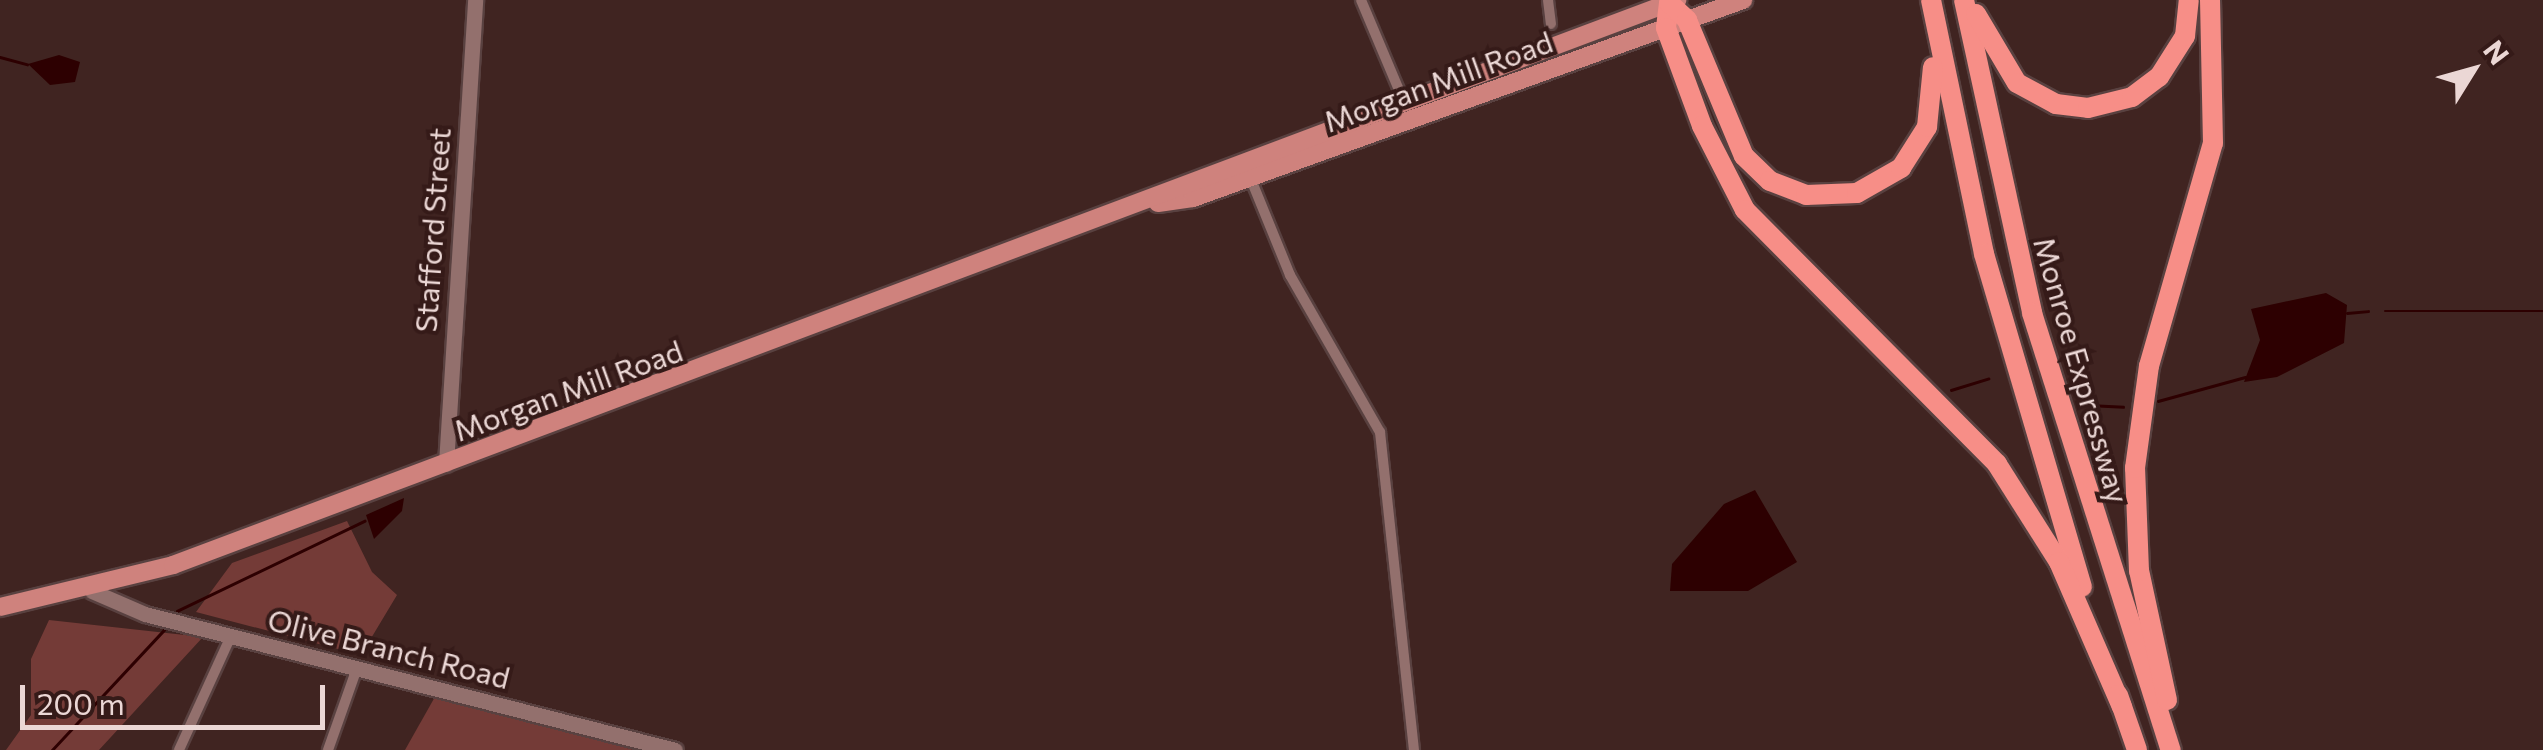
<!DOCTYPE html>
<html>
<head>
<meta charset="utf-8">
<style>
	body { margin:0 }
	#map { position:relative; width:2543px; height:750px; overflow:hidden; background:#402421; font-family:Commissioner,sans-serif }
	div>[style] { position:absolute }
	.green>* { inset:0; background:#743b37 }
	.water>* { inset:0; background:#2d0001 }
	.stream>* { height:2.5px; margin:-1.25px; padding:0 1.25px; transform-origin:1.25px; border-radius:1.25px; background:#2d0001 }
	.roads { filter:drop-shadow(2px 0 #594140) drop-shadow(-2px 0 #594140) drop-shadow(0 2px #594140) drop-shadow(0 -2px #594140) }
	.street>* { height:10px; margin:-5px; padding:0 5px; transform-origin:5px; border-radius:5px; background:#93706d }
	.secondary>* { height:15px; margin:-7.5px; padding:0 7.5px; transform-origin:7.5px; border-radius:7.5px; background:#93706d }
	.primary>* { height:18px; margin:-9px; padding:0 9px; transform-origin:9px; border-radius:9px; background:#cf827d }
	.highway>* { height:20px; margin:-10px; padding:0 10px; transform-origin:10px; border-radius:10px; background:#f78e87 }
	span { translate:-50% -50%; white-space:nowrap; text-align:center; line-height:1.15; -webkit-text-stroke:8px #351a18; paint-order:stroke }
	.street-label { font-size:30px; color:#ebd7d5 }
	.north { position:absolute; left:2423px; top:20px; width:100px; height:100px; -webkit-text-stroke:8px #351a18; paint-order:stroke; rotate:53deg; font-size:28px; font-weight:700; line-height:40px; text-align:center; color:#ebd7d5 }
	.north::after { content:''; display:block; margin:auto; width:35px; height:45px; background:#ebd7d5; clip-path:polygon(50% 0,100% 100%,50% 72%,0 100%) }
	.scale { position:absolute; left:20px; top:685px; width:305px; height:45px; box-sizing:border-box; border:5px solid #ebd7d5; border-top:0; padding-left:12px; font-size:30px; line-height:35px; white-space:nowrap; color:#ebd7d5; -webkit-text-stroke:8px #351a18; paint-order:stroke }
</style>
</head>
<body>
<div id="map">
	<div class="green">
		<i style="clip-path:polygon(347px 521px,372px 572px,397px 595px,361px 655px,196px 612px,232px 563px)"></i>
		<i style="clip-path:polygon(49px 620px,203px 637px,99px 750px,6px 750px,31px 715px,31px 659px)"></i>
		<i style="clip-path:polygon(436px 695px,634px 750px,405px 750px)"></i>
	</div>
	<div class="water">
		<i style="clip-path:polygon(59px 55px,80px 62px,75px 82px,50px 85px,28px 64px)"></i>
		<i style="clip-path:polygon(2326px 293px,2347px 305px,2344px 343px,2277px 377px,2244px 382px,2260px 340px,2251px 309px)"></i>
		<i style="clip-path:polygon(1755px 490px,1797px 562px,1748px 591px,1670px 591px,1672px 564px,1724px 504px)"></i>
		<i style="clip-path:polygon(404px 498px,402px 511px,374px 539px,366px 515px)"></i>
	</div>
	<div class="stream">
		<i style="left:0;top:57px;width:28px;rotate:15deg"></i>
		<i style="left:2385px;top:311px;width:158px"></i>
		<i style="left:2347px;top:313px;width:21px;rotate:-5deg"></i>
		<i style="left:1951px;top:390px;width:39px;rotate:-17deg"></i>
		<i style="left:2158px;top:401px;width:90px;rotate:-15.4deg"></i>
		<i style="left:2088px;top:405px;width:35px;rotate:3deg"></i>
		<i style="left:177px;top:611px;width:208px;rotate:-25.7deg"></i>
		<i style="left:52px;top:750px;width:164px;rotate:-47deg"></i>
	</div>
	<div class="roads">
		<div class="street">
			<i style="left:1361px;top:0;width:111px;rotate:67.1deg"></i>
			<i style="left:1548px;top:0;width:24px;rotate:83deg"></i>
			<i style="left:1250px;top:177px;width:106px;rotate:67.8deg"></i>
			<i style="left:1290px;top:275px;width:181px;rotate:60.2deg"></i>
			<i style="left:1380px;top:432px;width:320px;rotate:83.9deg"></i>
			<i style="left:179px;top:750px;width:125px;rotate:-65.5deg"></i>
			<i style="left:328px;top:750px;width:87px;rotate:-70.5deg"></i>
		</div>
		<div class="secondary">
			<i style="left:446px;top:464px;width:465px;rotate:-86.4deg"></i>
			<i style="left:92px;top:591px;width:58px;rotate:23.5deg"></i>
			<i style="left:145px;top:614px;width:547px;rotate:14.39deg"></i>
		</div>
		<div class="primary">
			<i style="left:1158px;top:203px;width:35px;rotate:-8deg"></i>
			<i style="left:1193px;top:198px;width:585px;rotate:-19.8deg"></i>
			<i style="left:0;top:607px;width:178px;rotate:-13.6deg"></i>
			<i style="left:173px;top:565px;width:1607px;rotate:-20.59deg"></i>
		</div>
		<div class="highway">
			<i style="left:1931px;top:0;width:259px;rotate:78.2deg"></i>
			<i style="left:1984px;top:254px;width:347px;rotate:73.6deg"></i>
			<i style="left:1964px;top:0;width:320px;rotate:77.7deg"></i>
			<i style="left:2032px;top:313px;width:459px;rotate:72.4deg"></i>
			<i style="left:1669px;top:3px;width:25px;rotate:97deg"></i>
			<i style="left:1666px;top:28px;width:104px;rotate:69.8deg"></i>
			<i style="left:1702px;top:126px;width:94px;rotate:62.9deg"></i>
			<i style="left:1745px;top:210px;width:358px;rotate:45.2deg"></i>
			<i style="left:1997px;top:464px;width:116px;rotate:57.7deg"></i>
			<i style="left:2059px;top:562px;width:158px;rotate:66.5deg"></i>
			<i style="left:1669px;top:3px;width:25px;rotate:43deg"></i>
			<i style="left:1687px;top:20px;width:147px;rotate:67.3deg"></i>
			<i style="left:1744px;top:156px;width:36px;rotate:44deg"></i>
			<i style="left:1770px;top:181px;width:39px;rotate:21deg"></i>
			<i style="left:1806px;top:195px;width:51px;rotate:-2.2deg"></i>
			<i style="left:1857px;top:193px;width:51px;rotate:-29.6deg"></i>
			<i style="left:1901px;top:168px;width:49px;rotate:-57.6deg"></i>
			<i style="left:1927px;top:127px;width:60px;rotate:-84.3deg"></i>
			<i style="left:1976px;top:14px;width:80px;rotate:59.3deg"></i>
			<i style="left:2017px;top:83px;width:44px;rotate:28.3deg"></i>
			<i style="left:2056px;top:104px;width:32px;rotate:7deg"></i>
			<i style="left:2088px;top:108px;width:45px;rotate:-14deg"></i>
			<i style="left:2132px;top:97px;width:34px;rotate:-37deg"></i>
			<i style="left:2159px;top:77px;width:49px;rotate:-57.6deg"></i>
			<i style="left:2185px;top:36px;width:36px;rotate:-84deg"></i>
			<i style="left:2118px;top:695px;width:58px;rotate:70.9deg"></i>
			<i style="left:2167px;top:700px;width:132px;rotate:-102.2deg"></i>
			<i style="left:2139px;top:571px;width:103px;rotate:-92.2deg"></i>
			<i style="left:2135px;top:468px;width:103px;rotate:-82.2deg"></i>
			<i style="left:2149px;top:366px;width:232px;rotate:-74deg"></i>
			<i style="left:2213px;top:143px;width:143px;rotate:-91.2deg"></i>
		</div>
	</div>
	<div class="street-label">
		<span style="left:1438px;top:81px;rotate:-20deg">Morgan Mill Road</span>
		<span style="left:432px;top:230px;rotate:-86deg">Stafford Street</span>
		<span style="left:2082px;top:370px;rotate:74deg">Monroe Expressway</span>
		<span style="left:568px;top:390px;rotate:-20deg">Morgan Mill Road</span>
		<span style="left:389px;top:648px;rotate:14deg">Olive Branch Road</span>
	</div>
	<div class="north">N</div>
	<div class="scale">200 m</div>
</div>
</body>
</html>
